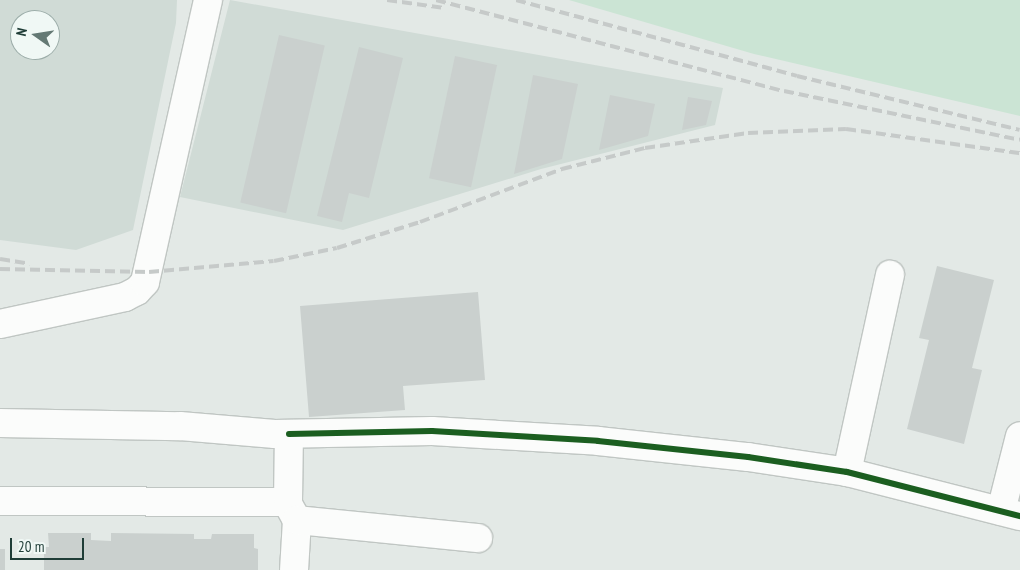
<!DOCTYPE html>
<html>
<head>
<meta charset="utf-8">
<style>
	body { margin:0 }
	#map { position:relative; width:1020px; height:570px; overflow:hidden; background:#e3e9e6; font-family:"PT Sans Narrow",sans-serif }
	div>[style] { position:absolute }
	.built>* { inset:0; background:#d0dbd6 }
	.green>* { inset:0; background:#cbe4d4 }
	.building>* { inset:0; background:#cad0ce; transform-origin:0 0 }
	.roads { filter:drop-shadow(1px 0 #c0c6c3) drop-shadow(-1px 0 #c0c6c3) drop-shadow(0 1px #c0c6c3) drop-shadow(0 -1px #c0c6c3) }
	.minor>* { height:28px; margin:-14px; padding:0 14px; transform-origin:14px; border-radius:14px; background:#fbfcfb }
	.rail>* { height:4px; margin-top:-2px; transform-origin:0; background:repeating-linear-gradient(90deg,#c6cac9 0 10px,transparent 0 15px) }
	.cycleway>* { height:6px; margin:-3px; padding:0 3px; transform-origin:3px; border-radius:3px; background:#1b5e20 }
	span { translate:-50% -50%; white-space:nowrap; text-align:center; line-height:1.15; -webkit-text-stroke:5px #f0f8f5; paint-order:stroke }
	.north { position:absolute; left:10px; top:10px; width:50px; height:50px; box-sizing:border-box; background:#f0f8f5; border:1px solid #9cada9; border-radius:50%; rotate:283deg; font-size:14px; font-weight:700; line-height:20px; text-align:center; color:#1f3d37 }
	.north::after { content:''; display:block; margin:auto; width:18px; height:22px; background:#647974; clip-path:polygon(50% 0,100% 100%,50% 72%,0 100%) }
	.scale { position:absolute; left:10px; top:538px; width:74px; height:22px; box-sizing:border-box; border:2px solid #1f3d37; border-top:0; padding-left:6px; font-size:15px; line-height:18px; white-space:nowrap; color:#1f3d37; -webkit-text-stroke:4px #f0f8f5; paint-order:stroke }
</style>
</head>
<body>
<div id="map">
	<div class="built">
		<i style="clip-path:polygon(evenodd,0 0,177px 0,176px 23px,133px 230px,76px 250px,0 240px,0 0,20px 20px,50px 20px,50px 50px,20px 50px,20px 20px)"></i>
		<i style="clip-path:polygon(230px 0,723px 88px,715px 125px,541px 169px,343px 230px,180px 197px)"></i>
	</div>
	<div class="green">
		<i style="clip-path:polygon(569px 0,1020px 0,1020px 116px,754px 54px)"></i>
	</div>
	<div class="building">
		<i style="left:279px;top:35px;width:47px;height:172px;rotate:13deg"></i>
		<i style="clip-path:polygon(359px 47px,403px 58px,369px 198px,349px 193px,342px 222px,317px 216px)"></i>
		<i style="left:455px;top:56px;width:43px;height:125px;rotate:12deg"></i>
		<i style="clip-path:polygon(533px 75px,578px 84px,562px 159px,514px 174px)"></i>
		<i style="clip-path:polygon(610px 95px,655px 104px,648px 136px,599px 150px)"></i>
		<i style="clip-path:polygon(688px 97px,712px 101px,706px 125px,682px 130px)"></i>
		<i style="clip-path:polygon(937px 266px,994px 280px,972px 368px,982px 370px,964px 444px,907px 429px,929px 340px,919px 338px)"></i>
		<i style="clip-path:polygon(478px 292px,485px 380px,403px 386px,405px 410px,309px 417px,300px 306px)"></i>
		<i style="clip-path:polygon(48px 533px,91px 533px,91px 540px,111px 541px,111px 533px,194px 534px,194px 539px,211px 539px,212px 534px,254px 534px,254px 548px,258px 549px,258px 570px,44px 570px,44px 547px,49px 547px)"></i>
		<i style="left:0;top:549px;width:5px;height:21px"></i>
	</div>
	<div class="roads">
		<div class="minor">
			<i style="left:0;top:324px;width:128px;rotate:-12.2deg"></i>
			<i style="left:125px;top:297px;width:13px;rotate:-27deg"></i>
			<i style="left:137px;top:291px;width:12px;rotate:-48deg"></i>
			<i style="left:145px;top:282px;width:289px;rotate:-77.4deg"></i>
			<i style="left:0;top:423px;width:180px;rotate:1deg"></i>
			<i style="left:180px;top:426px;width:95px;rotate:4.8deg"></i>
			<i style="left:275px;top:434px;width:157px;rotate:-1.1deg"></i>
			<i style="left:432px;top:431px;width:166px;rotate:3.4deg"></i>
			<i style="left:598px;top:441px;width:151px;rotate:6.1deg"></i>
			<i style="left:748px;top:457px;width:100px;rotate:8.6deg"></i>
			<i style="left:847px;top:472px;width:179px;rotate:14.3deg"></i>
			<i style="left:847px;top:472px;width:202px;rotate:-77.7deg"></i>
			<i style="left:0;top:501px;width:288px;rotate:0.2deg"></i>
			<i style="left:288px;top:502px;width:68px;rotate:-89.2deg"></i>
			<i style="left:288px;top:504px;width:18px;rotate:61deg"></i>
			<i style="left:297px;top:520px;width:50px;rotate:93.4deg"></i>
			<i style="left:1001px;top:511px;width:77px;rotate:-75.8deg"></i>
			<i style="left:297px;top:520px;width:182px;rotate:5.7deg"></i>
		</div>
	</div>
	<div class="rail">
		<i style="left:387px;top:0;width:58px;rotate:8deg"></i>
		<i style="left:436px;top:0;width:360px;rotate:14.7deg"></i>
		<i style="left:784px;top:91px;width:241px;rotate:11.7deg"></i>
		<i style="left:516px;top:0;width:291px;rotate:15.1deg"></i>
		<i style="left:797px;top:76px;width:229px;rotate:13.6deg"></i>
		<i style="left:0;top:259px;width:30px;rotate:9deg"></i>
		<i style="left:0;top:269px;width:149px;rotate:1.2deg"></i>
		<i style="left:149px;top:272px;width:125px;rotate:-5deg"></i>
		<i style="left:274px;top:261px;width:64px;rotate:-11.7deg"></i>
		<i style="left:337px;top:248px;width:87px;rotate:-17.4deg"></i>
		<i style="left:420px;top:222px;width:152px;rotate:-20.5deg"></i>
		<i style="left:562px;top:169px;width:86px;rotate:-14.2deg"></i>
		<i style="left:645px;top:148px;width:104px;rotate:-8.3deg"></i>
		<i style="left:748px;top:133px;width:98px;rotate:-2.3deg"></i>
		<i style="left:846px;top:129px;width:176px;rotate:7.9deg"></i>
	</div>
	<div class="cycleway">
		<i style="left:289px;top:434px;width:143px;rotate:-1.2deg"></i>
		<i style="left:432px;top:431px;width:166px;rotate:3.4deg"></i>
		<i style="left:598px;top:441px;width:151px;rotate:6.1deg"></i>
		<i style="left:748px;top:457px;width:100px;rotate:8.6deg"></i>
		<i style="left:847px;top:472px;width:179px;rotate:14.3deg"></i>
	</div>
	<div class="north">N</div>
	<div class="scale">20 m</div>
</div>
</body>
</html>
